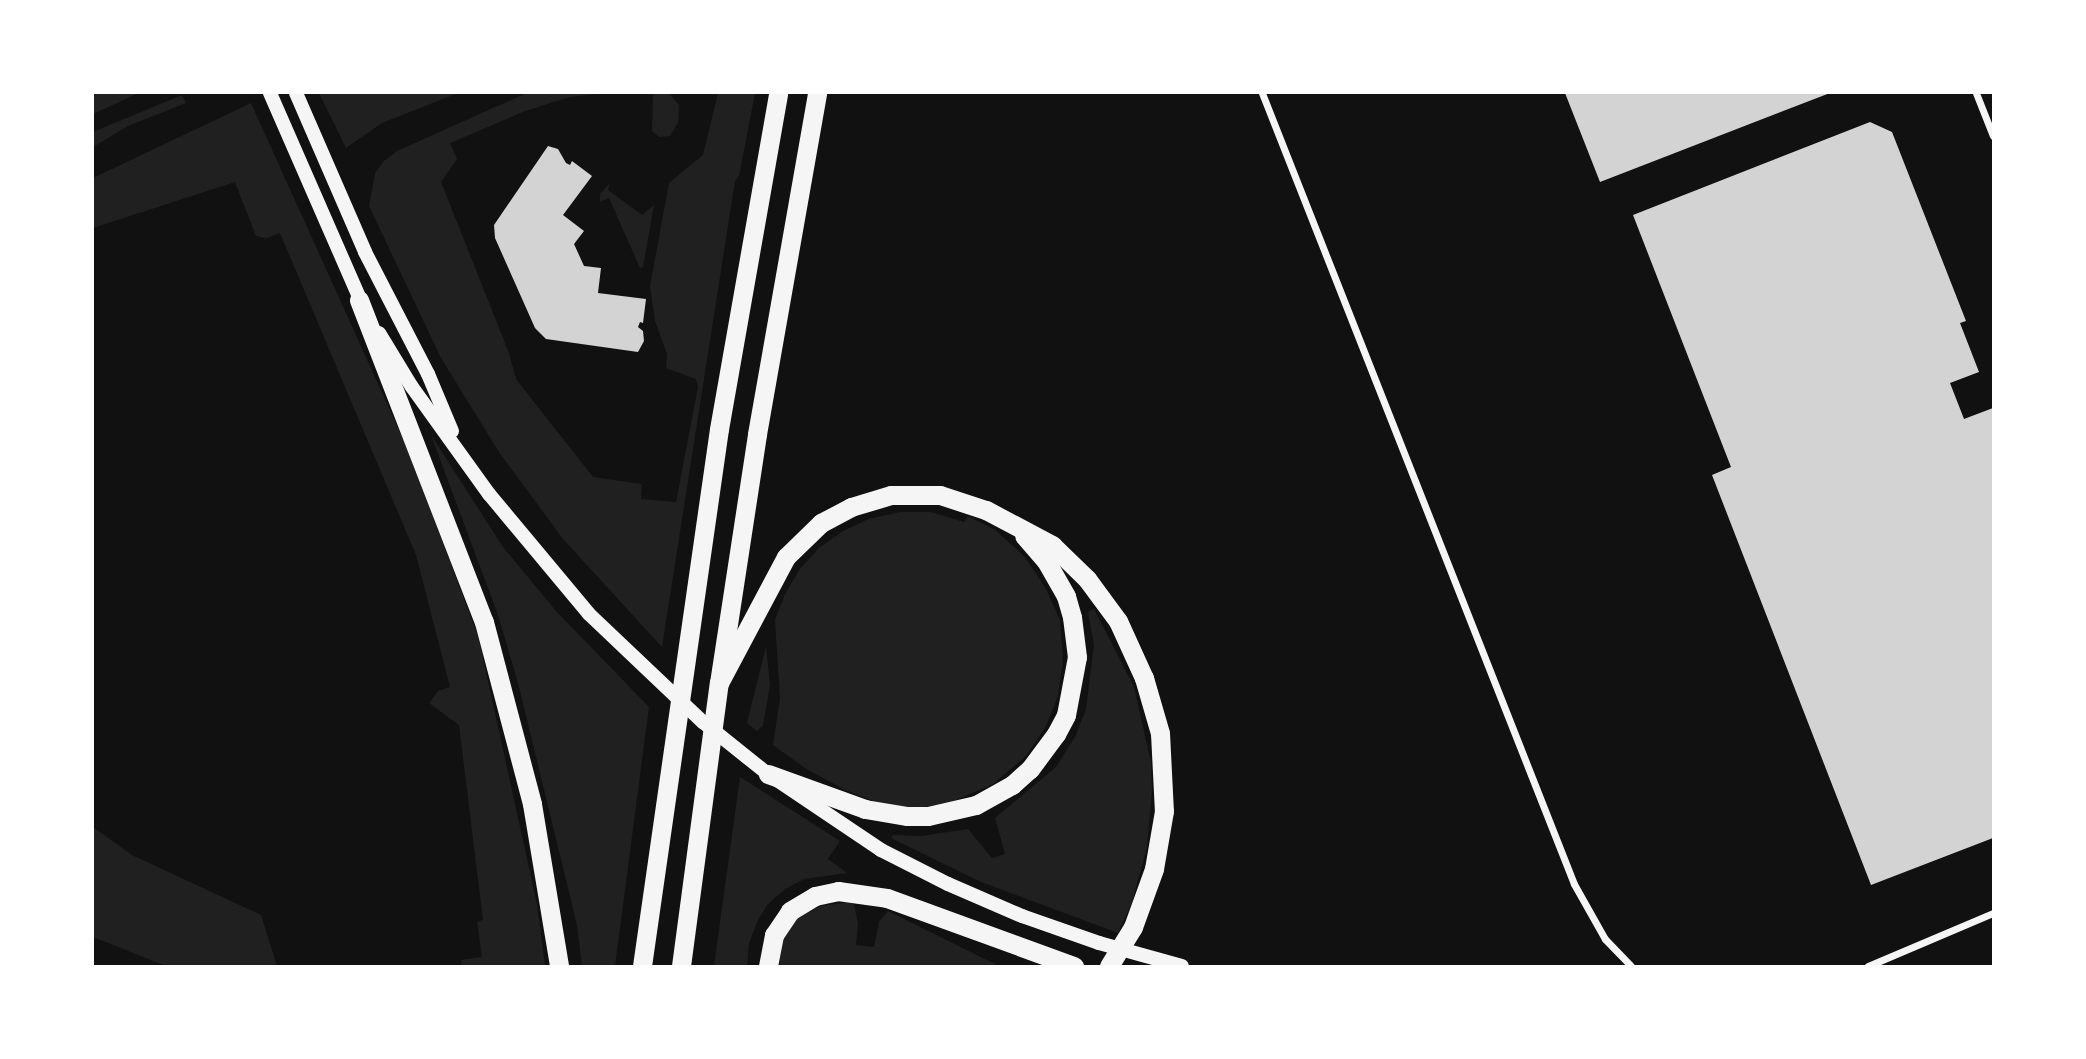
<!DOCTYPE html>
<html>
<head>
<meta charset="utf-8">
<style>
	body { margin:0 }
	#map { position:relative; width:2086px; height:1059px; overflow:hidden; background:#111; font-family:Merriweather,serif }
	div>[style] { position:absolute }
	.green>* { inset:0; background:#202020 }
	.building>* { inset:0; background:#d3d3d3 }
	.minor>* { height:7px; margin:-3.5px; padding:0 3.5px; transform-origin:3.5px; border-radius:3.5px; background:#f5f5f5 }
	.secondary>* { height:14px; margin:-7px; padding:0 7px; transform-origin:7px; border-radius:7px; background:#f5f5f5 }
	.motorway>* { height:19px; margin:-9.5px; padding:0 9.5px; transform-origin:9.5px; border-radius:9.5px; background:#f5f5f5 }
	span { translate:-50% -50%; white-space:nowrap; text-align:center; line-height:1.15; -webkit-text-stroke:7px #fff; paint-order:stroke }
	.frame { position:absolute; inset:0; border:94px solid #fff; pointer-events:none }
</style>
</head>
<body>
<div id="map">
	<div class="green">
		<i style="clip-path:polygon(93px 93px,139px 93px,93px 114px)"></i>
		<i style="clip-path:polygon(319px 93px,458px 93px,382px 123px,346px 148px)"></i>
		<i style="clip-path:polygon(527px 93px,604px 93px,570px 97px,525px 111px,450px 143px,457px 159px,441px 182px,509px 353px,516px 379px,593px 477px,642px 484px,641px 499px,676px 502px,698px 387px,696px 379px,666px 368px,667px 354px,655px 321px,650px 286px,669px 183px,703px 155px,718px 93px,755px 93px,739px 176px,735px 181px,662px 647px,563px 539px,499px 452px,441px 358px,369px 206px,375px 173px,384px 161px,397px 151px)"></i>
		<i style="clip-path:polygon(653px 93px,669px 93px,679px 105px,678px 123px,670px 136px,659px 137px,652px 131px)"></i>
		<i style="clip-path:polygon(182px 95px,186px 103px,128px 126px,93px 147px,93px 132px)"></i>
		<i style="clip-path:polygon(251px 103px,407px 448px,478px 636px,537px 904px,545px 966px,462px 966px,461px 960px,482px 957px,477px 922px,483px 920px,459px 725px,429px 703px,438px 691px,450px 687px,416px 555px,280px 233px,267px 238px,256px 236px,235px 182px,93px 228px,93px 178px)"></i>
		<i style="clip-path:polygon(610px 183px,608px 190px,642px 215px,654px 205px,643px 267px,640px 268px,609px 198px,600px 202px,600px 194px)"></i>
		<i style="clip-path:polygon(431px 435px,503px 547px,556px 611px,649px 707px,615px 966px,582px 966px,577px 925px,518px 683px,498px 615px)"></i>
		<i style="clip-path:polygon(900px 512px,931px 512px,964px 522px,968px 516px,995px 530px,1024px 556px,1045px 587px,1060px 620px,1063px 660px,1058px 696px,1045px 728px,1026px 756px,993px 784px,947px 804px,912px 808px,879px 803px,843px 789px,805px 768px,773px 745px,780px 698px,775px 620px,785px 594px,800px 569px,819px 548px,843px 531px,869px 519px)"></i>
		<i style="clip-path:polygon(1094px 609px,1134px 687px,1151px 762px,1152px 789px,1147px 847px,1132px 902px,1118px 933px,981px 882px,891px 838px,893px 835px,921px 836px,968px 829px,992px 858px,1005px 854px,995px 818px,1056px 767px,1075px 737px,1086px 709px,1094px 645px,1088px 612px)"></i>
		<i style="clip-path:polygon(766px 647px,770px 685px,763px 725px,757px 731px,747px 723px)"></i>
		<i style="clip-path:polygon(740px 777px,840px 841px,828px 859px,847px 873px,804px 879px,785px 889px,767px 905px,757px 922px,749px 944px,747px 966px,714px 966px)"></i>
		<i style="clip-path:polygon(93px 827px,132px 855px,261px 915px,277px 966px,166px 966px,93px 937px)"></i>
		<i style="clip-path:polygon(850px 902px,854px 905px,858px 924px,856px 945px,874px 947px,879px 922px,888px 911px,999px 966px,779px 966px,783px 937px,799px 917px,821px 906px)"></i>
	</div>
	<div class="building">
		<i style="clip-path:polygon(1565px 93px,1830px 93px,1600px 182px)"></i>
		<i style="clip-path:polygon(1870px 122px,1892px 132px,1966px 321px,1960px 323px,1979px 372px,1950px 383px,1964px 419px,1993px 408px,1993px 838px,1871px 885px,1712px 475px,1731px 467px,1633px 215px)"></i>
		<i style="clip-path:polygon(548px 146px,558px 149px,566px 163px,570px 165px,572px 161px,592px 176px,563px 215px,584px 231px,574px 244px,584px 266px,601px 268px,598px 293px,646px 299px,643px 323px,640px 322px,638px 327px,643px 331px,644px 341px,638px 352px,546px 339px,535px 328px,495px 238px,494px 225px)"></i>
	</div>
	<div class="minor">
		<i style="left:1262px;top:93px;width:850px;rotate:68.47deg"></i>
		<i style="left:1574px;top:884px;width:63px;rotate:60.6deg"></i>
		<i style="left:1605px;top:939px;width:37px;rotate:46deg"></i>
		<i style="left:1976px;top:93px;width:46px;rotate:68.4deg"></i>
		<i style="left:1868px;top:966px;width:136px;rotate:-23deg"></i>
	</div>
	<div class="secondary">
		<i style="left:270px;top:93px;width:232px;rotate:66.4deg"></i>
		<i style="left:296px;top:93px;width:173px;rotate:66.5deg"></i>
		<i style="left:365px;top:252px;width:137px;rotate:62.7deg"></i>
		<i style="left:428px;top:374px;width:62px;rotate:67.2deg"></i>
		<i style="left:379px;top:333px;width:63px;rotate:58.6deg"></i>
		<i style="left:412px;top:387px;width:132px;rotate:54.3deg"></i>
		<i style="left:489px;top:494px;width:156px;rotate:50.2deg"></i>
		<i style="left:589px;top:614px;width:157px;rotate:43.5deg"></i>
		<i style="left:703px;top:722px;width:83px;rotate:38.7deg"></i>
		<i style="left:768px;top:774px;width:136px;rotate:33.9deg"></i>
		<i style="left:881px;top:850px;width:75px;rotate:26.9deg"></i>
		<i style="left:948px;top:884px;width:81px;rotate:23.4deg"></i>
		<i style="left:1022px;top:916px;width:82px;rotate:19.3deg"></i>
		<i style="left:1099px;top:943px;width:86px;rotate:15.5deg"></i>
	</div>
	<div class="motorway">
		<i style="left:359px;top:300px;width:345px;rotate:68.8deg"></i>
		<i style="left:484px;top:622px;width:188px;rotate:75.2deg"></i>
		<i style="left:532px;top:804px;width:164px;rotate:80.5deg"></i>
		<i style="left:719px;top:683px;width:143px;rotate:-62deg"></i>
		<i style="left:786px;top:557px;width:49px;rotate:-44.2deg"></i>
		<i style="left:821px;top:523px;width:34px;rotate:-28deg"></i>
		<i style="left:851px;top:507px;width:42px;rotate:-16.7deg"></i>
		<i style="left:891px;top:495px;width:49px"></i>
		<i style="left:940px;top:495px;width:48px;rotate:18.1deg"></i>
		<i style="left:986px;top:510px;width:75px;rotate:27.9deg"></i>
		<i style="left:1052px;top:545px;width:49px;rotate:44.2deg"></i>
		<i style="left:1087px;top:579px;width:52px;rotate:53.6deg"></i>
		<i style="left:1118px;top:621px;width:63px;rotate:65.5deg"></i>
		<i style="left:1144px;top:678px;width:57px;rotate:73.8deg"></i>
		<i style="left:1160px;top:733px;width:78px;rotate:87.1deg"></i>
		<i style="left:1164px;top:811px;width:59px;rotate:99.8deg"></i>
		<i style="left:1154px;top:869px;width:62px;rotate:109.9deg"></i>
		<i style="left:1133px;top:927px;width:46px;rotate:121.6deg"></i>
		<i style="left:768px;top:774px;width:103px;rotate:19.8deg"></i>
		<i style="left:865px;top:809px;width:43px;rotate:9.5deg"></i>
		<i style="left:907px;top:816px;width:21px"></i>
		<i style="left:928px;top:816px;width:49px;rotate:-12.9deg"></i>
		<i style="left:976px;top:805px;width:41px;rotate:-29.1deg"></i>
		<i style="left:1012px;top:785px;width:24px;rotate:-42deg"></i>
		<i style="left:1030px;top:769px;width:44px;rotate:-53.4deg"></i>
		<i style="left:1056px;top:734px;width:21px;rotate:-62deg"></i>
		<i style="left:1066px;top:715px;width:59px;rotate:-79.3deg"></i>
		<i style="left:1077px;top:657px;width:40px;rotate:-97.1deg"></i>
		<i style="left:1072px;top:617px;width:22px;rotate:-106deg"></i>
		<i style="left:1066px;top:596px;width:40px;rotate:-119.7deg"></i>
		<i style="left:1046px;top:561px;width:33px;rotate:-131deg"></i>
		<i style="left:642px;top:966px;width:542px;rotate:-81.84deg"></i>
		<i style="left:719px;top:429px;width:341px;rotate:-80deg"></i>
		<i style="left:681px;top:966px;width:286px;rotate:-82.4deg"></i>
		<i style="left:719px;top:683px;width:252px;rotate:-81.3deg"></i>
		<i style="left:757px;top:434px;width:346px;rotate:-80deg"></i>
		<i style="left:768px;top:966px;width:32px;rotate:-79deg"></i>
		<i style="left:774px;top:935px;width:29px;rotate:-56deg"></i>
		<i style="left:790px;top:911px;width:29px;rotate:-31deg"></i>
		<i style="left:815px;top:896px;width:24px;rotate:-12deg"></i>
		<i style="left:838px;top:891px;width:49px;rotate:8.1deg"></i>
		<i style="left:887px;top:898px;width:199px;rotate:20deg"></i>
	</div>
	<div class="frame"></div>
</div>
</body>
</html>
